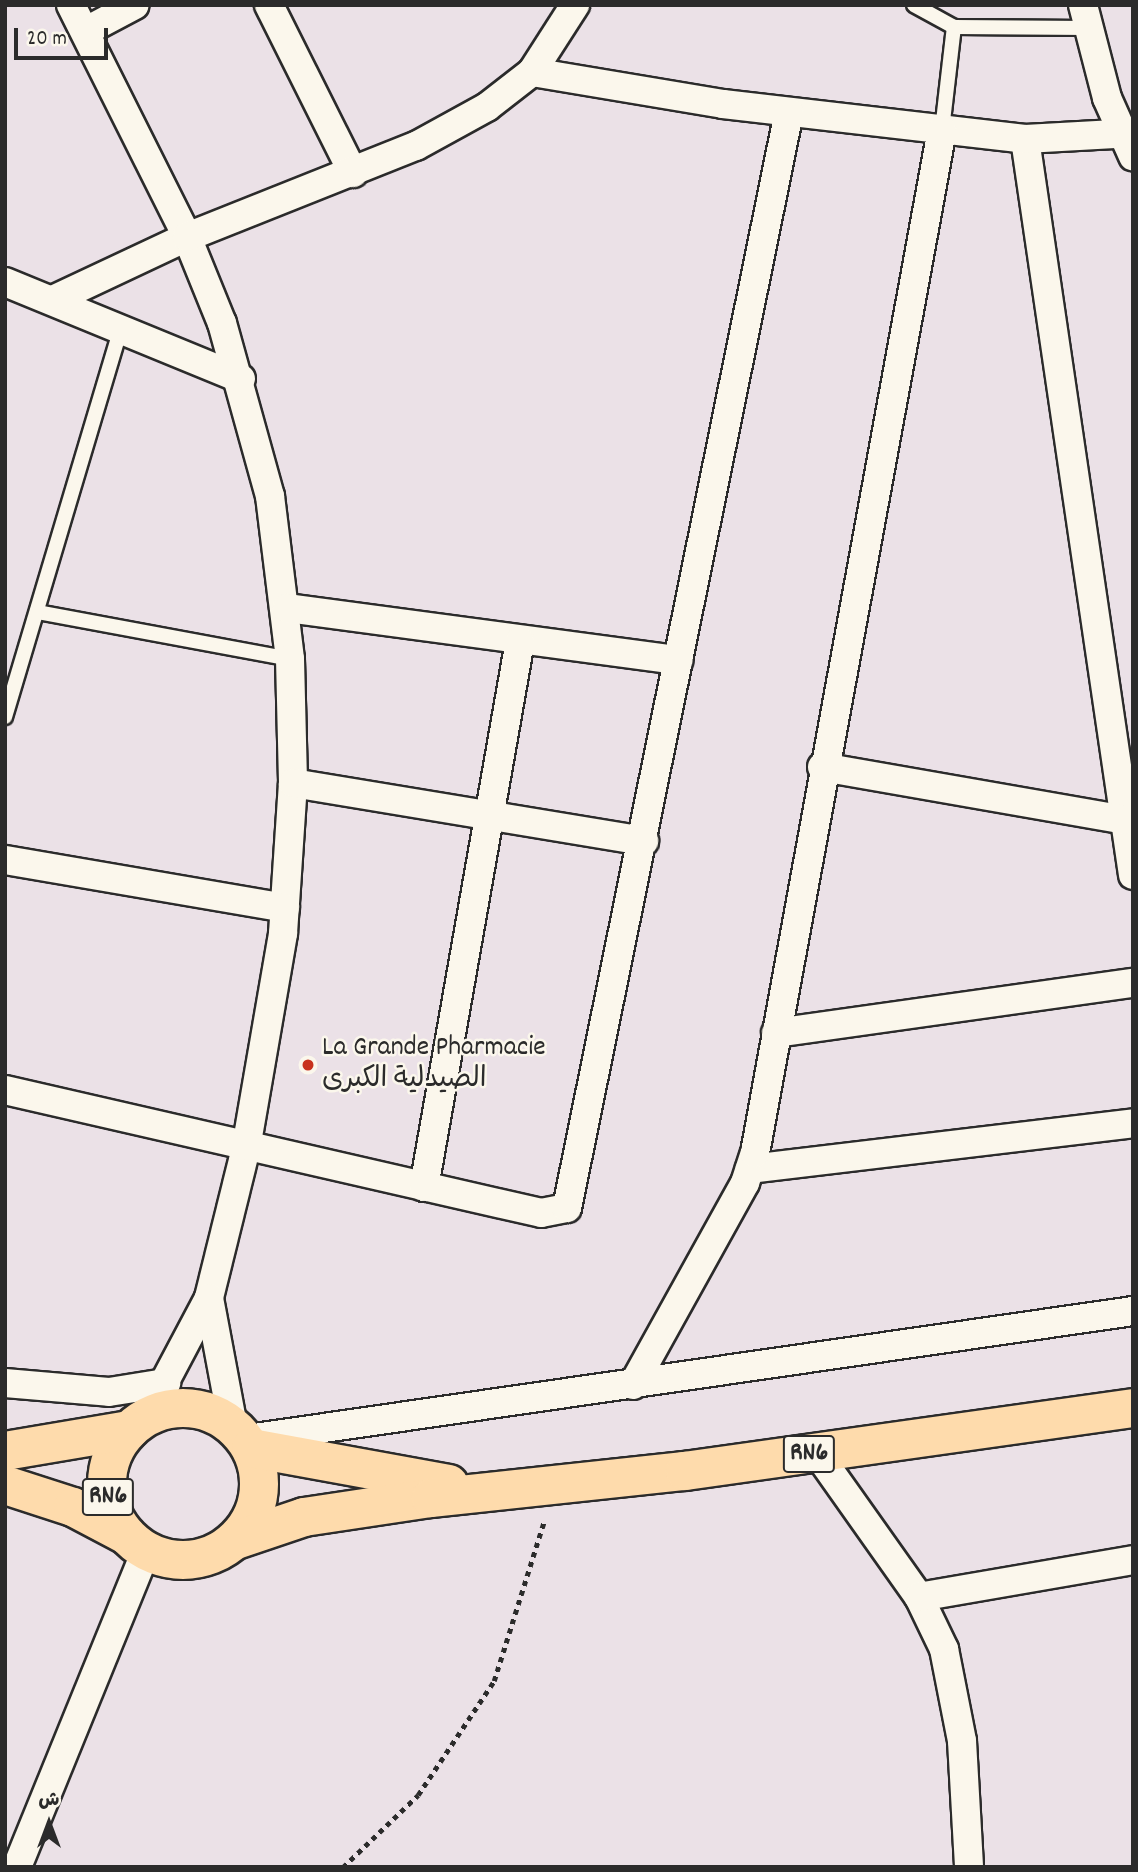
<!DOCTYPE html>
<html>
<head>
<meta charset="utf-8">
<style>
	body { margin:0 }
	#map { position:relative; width:1138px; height:1872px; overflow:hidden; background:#ebe1e7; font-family:Dekko,"Playpen Sans Arabic",sans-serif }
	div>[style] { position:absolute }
	.path>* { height:4.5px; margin-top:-2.25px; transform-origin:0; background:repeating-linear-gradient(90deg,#2b2b2b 0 5px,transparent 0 10px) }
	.roads { filter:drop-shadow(2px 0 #2b2b2b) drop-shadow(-2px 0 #2b2b2b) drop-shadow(0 2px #2b2b2b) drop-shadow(0 -2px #2b2b2b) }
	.lane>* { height:14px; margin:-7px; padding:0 7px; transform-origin:7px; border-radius:7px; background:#fbf7ec }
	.street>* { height:28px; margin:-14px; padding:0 14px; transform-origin:14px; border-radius:14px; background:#fbf7ec }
	.primary>* { height:38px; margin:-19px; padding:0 19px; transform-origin:19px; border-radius:19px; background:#fedbac }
	.primary>.ring { margin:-19px; padding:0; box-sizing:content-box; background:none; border:38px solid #fedbac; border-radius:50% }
	.dots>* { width:19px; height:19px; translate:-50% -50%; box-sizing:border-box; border:4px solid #fbf7ec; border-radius:50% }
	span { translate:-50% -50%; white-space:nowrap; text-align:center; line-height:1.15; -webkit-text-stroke:5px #fbf7ec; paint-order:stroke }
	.shield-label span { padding:2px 5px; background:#fbf7ec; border:2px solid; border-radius:5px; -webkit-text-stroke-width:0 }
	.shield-label { font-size:26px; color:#2b2b2b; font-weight:700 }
	.poi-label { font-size:28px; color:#2b2b2b }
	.left { translate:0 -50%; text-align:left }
	.frame { position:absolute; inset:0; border:7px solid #2b2b2b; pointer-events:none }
	.north { position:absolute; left:14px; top:1788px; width:70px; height:70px; -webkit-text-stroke:5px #fbf7ec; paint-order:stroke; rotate:0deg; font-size:19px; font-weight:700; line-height:28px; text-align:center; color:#2b2b2b }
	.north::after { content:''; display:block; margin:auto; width:24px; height:32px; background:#2b2b2b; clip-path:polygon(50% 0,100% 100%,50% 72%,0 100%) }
	.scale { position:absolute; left:14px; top:28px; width:94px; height:32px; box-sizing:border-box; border:4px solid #2b2b2b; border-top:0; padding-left:9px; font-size:21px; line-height:24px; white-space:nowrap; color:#2b2b2b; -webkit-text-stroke:5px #fbf7ec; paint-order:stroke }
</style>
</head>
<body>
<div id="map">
	<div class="path">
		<i style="left:343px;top:1867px;width:104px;rotate:-43.8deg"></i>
		<i style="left:418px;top:1795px;width:137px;rotate:-56.3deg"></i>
		<i style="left:494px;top:1681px;width:168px;rotate:-72.6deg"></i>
	</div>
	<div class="roads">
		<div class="lane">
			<i style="left:914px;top:5px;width:46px;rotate:28.8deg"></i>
			<i style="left:954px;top:27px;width:134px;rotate:0.4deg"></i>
			<i style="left:942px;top:130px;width:104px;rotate:-83.4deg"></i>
			<i style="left:37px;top:612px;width:257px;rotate:10.5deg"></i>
			<i style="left:5px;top:717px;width:406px;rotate:-73.4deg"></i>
		</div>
		<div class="street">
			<i style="left:71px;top:5px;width:259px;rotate:63.4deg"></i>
			<i style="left:187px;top:237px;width:93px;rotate:67.9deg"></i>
			<i style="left:222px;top:323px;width:180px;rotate:74.5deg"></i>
			<i style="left:270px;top:496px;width:164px;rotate:83deg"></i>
			<i style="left:290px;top:659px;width:124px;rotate:88.6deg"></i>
			<i style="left:293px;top:783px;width:151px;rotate:93.8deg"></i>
			<i style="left:283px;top:934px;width:217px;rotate:99.8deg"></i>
			<i style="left:246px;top:1148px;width:154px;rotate:103.9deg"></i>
			<i style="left:209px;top:1298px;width:137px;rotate:117.9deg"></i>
			<i style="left:269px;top:5px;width:188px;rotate:63.4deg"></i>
			<i style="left:1083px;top:5px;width:96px;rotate:75.5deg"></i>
			<i style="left:1107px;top:98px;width:64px;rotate:65.9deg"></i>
			<i style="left:86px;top:31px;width:55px;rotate:-28deg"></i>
			<i style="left:532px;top:72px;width:80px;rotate:-57.3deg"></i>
			<i style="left:1025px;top:139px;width:744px;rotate:81.65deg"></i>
			<i style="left:5px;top:282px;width:255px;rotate:22.3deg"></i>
			<i style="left:55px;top:299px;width:146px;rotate:-25.2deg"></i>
			<i style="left:187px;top:237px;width:246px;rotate:-21.7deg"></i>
			<i style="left:416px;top:146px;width:81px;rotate:-28.8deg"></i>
			<i style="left:487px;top:107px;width:57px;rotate:-37.9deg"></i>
			<i style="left:532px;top:72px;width:194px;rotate:9.5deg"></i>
			<i style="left:723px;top:104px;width:304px;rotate:6.6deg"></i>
			<i style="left:1025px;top:139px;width:108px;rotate:-3.2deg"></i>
			<i style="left:287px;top:608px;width:395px;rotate:7.6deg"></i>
			<i style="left:822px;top:767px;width:308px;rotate:9.9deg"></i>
			<i style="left:1125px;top:820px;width:9px;rotate:-27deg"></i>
			<i style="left:293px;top:783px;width:356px;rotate:9.4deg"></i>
			<i style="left:5px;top:860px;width:284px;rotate:9.7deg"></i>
			<i style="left:776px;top:1033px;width:360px;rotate:-8deg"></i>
			<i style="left:5px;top:1090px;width:550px;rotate:12.92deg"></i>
			<i style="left:541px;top:1213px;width:26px;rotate:-11deg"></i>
			<i style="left:567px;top:1208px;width:1118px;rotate:-78.55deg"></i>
			<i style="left:750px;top:1169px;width:386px;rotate:-6.8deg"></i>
			<i style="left:424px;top:1187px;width:554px;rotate:-80.03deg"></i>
			<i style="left:209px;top:1298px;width:130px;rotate:79.4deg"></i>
			<i style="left:5px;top:1383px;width:104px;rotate:4.9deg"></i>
			<i style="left:109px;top:1392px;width:58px;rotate:-9deg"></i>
			<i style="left:633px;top:1385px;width:231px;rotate:-61deg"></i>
			<i style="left:745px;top:1183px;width:32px;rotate:-72deg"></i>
			<i style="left:755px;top:1153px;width:1040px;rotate:-79.64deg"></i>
			<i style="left:248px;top:1439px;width:894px;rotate:-8.23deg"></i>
			<i style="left:817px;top:1453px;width:176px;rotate:54.7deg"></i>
			<i style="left:919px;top:1597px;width:58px;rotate:64.3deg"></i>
			<i style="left:944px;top:1649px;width:94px;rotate:78.9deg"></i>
			<i style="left:962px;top:1741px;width:126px;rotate:86.8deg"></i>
			<i style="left:919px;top:1597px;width:217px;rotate:-9.8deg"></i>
			<i style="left:17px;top:1867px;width:341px;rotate:-67.8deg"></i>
		</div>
		<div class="primary">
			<i class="ring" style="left:107px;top:1408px;width:114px;height:114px"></i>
			<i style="left:251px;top:1448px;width:201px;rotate:10.3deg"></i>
			<i style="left:5px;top:1451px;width:126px;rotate:-9.6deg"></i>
			<i style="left:5px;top:1485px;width:71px;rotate:17.9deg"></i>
			<i style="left:73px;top:1507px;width:60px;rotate:27.8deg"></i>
			<i style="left:236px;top:1540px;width:72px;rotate:-18.7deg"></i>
			<i style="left:304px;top:1517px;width:128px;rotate:-8.5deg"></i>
			<i style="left:431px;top:1498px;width:255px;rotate:-6.1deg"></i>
			<i style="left:685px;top:1471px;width:452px;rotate:-8deg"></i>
		</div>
	</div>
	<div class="dots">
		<i style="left:308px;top:1065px;background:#c8321e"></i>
	</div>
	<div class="shield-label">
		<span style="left:809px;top:1454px">RN6</span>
		<span style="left:108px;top:1497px">RN6</span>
	</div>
	<div class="poi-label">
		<span class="left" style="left:322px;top:1065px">La Grande Pharmacie<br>الصيدلية الكبرى</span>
	</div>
	<div class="frame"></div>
	<div class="north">ش</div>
	<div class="scale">20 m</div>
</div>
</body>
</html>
